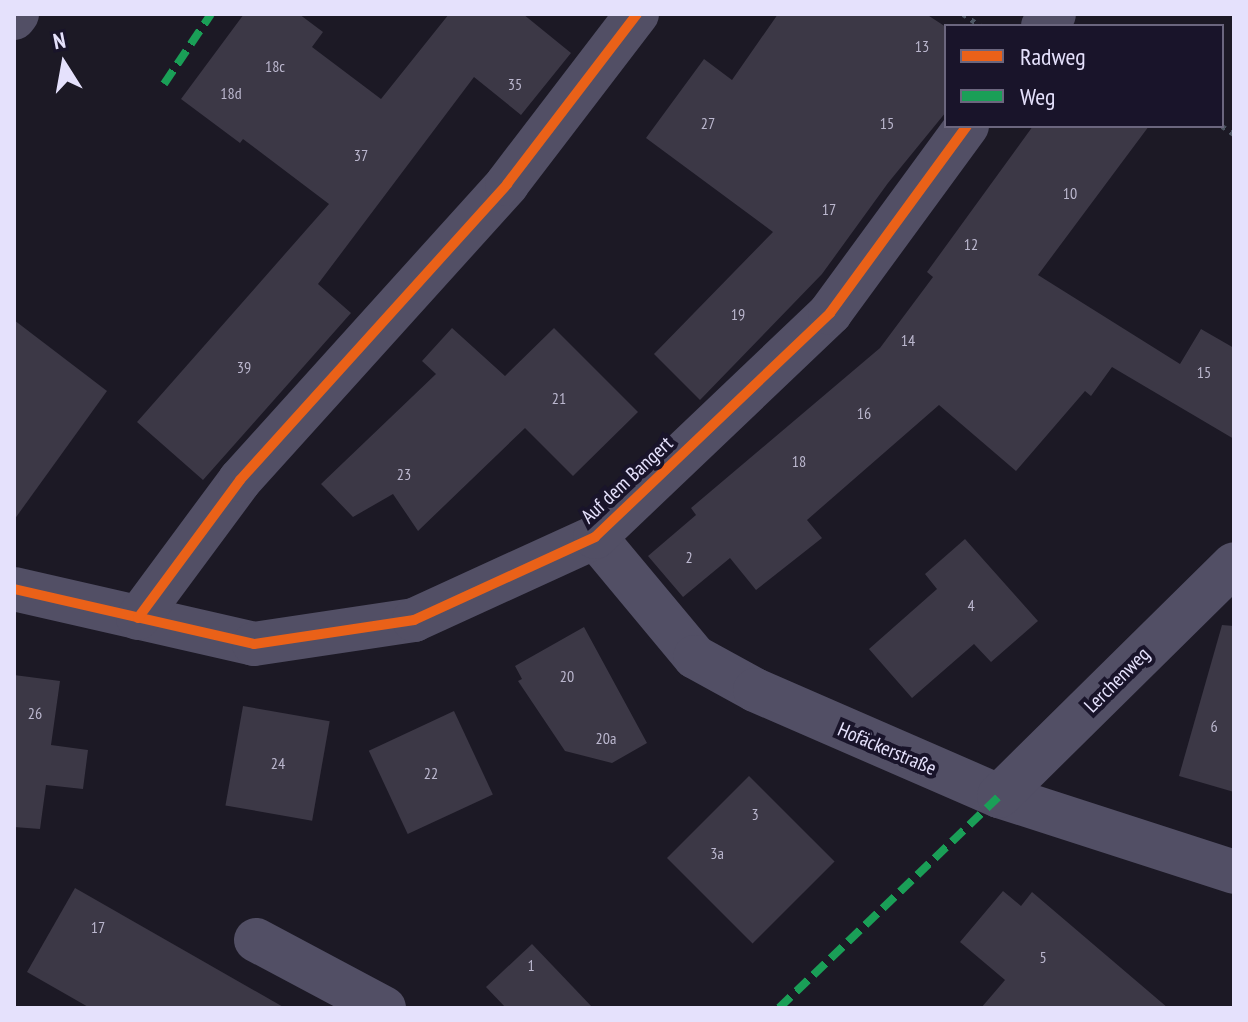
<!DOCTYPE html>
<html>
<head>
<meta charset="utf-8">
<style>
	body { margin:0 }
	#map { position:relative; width:1248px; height:1022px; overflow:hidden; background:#1c1925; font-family:"PT Sans Narrow",sans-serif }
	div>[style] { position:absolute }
	.building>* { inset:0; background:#3c3846; transform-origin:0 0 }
	.path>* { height:5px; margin-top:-2.5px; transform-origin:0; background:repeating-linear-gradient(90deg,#4d5663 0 4px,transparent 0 10px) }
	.minor>* { height:44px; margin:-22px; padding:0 22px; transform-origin:22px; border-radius:22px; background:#524f65 }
	.quiet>* { height:8px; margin-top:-4px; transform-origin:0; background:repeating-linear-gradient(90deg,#1a9f57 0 16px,transparent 0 24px) }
	.cycleway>* { height:10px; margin:-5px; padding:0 5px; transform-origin:5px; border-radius:5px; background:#ea6118 }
	span { translate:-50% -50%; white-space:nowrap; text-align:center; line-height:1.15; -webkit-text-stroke:8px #19142a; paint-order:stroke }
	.number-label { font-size:16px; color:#bbb7ce }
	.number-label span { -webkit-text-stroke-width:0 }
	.street-label { font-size:20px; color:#e5e1fc }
	.frame { position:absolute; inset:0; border:16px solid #e5e1fc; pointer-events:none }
	.legend { position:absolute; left:944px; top:24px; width:280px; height:104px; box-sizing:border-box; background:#19142a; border:2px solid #6b667e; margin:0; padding:10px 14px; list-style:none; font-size:24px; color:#e5e1fc }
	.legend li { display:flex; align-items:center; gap:16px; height:40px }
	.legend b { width:40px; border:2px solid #6b667e }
	.north { position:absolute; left:24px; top:24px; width:80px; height:80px; -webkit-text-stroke:6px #19142a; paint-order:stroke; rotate:349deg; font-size:22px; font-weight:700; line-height:32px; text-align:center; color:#e5e1fc }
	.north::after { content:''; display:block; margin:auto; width:28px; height:36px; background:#e5e1fc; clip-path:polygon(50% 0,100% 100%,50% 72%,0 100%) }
</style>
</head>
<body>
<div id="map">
	<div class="building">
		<i style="clip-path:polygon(244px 14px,299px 14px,323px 32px,312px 47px,381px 99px,449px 14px,523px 14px,571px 53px,521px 115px,474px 77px,318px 284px,351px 313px,203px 480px,137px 422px,329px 204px,243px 139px,240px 143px,181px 99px)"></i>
		<i style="clip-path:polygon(778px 14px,926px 14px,946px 27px,946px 112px,888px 183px,822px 274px,700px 400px,654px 354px,773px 232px,646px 138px,704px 59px,732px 80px)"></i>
		<i style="clip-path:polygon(1033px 126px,1149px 126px,1038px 275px,1180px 364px,1201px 329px,1234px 348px,1234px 439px,1112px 367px,1091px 396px,1085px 391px,1016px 471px,939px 405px,807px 520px,822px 538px,756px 590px,730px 558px,683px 597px,648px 556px,696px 515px,691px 508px,880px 348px,933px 277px,927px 272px)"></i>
		<i style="clip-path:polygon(14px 320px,107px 391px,14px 520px)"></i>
		<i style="clip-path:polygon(452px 328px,505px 376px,554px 328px,638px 412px,573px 476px,525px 428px,418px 531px,393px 494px,353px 517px,321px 484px,436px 374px,422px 361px)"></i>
		<i style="clip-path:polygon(965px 539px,1038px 621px,991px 662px,974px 644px,912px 698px,869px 649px,937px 589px,925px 574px)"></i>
		<i style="clip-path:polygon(1222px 625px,1234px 626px,1234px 792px,1179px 776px)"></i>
		<i style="clip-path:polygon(584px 627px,647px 743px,612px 763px,565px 751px,518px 681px,522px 679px,515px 666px)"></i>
		<i style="clip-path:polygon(14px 675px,60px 681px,51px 745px,88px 750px,83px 789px,46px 785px,40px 829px,14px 827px)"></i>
		<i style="left:243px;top:706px;width:88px;height:101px;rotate:10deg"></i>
		<i style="left:454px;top:711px;width:92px;height:94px;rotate:65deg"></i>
		<i style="left:749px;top:776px;width:121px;height:116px;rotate:45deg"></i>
		<i style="clip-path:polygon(75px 888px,285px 1008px,90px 1008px,27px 972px)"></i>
		<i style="clip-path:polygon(1003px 891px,1021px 906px,1032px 892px,1168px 1008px,981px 1008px,1005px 980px,960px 942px)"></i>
		<i style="clip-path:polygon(532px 944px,593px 1008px,506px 1008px,486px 987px)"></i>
	</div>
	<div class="path">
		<i style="left:963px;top:14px;width:22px;rotate:34deg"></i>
		<i style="left:1222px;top:126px;width:14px;rotate:34deg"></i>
	</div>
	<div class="minor">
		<i style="left:14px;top:18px;width:5px;rotate:-53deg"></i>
		<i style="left:1043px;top:26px;width:16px;rotate:-47deg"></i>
		<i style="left:595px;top:537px;width:156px;rotate:50.2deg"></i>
		<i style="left:695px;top:657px;width:68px;rotate:28.8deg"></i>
		<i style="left:755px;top:690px;width:266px;rotate:23.5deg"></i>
		<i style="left:999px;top:796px;width:247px;rotate:17.9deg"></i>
		<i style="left:14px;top:589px;width:246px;rotate:12.9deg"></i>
		<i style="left:254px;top:644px;width:162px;rotate:-8.5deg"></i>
		<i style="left:414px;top:620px;width:199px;rotate:-24.6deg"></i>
		<i style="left:595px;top:537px;width:325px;rotate:-43.6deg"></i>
		<i style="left:830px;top:313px;width:232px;rotate:-53.8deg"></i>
		<i style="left:138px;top:618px;width:172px;rotate:-53.5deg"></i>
		<i style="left:240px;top:480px;width:399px;rotate:-47.9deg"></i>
		<i style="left:507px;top:184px;width:214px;rotate:-52.6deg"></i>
		<i style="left:999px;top:796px;width:330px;rotate:-44.6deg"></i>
		<i style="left:256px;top:940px;width:145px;rotate:28deg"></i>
	</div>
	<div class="quiet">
		<i style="left:164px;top:84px;width:84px;rotate:-56.1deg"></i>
		<i style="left:779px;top:1008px;width:306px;rotate:-43.9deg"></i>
	</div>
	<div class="cycleway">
		<i style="left:14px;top:589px;width:246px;rotate:12.9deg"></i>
		<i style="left:254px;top:644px;width:162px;rotate:-8.5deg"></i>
		<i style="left:414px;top:620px;width:199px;rotate:-24.6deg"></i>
		<i style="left:595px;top:537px;width:325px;rotate:-43.6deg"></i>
		<i style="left:830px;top:313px;width:232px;rotate:-53.8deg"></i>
		<i style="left:138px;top:618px;width:172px;rotate:-53.5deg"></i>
		<i style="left:240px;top:480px;width:399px;rotate:-47.9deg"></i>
		<i style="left:507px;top:184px;width:214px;rotate:-52.6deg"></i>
	</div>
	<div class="number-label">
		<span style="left:922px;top:46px">13</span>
		<span style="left:275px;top:66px">18c</span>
		<span style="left:515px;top:84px">35</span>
		<span style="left:231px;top:93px">18d</span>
		<span style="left:708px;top:123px">27</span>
		<span style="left:887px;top:123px">15</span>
		<span style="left:361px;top:155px">37</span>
		<span style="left:1070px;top:193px">10</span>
		<span style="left:829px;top:209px">17</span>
		<span style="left:971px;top:244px">12</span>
		<span style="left:738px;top:314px">19</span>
		<span style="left:908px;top:340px">14</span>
		<span style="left:244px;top:367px">39</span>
		<span style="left:1204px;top:372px">15</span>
		<span style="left:559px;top:398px">21</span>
		<span style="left:864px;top:413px">16</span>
		<span style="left:799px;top:461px">18</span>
		<span style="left:404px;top:474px">23</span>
		<span style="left:689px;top:557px">2</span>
		<span style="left:971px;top:605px">4</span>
		<span style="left:567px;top:676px">20</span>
		<span style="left:35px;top:713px">26</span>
		<span style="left:1214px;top:726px">6</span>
		<span style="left:606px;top:738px">20a</span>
		<span style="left:278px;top:763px">24</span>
		<span style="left:431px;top:773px">22</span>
		<span style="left:755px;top:814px">3</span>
		<span style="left:717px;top:853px">3a</span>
		<span style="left:98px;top:927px">17</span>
		<span style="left:1043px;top:957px">5</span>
		<span style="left:531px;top:965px">1</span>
	</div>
	<div class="street-label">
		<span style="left:627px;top:480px;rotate:-43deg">Auf dem Bangert</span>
		<span style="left:1117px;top:680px;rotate:-45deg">Lerchenweg</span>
		<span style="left:887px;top:749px;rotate:23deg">Hofäckerstraße</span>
	</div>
	<div class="frame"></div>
	<ul class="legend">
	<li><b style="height:10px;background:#ea6118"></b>Radweg</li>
	<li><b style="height:10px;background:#1a9f57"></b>Weg</li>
	</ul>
	<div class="north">N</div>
</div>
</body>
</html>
